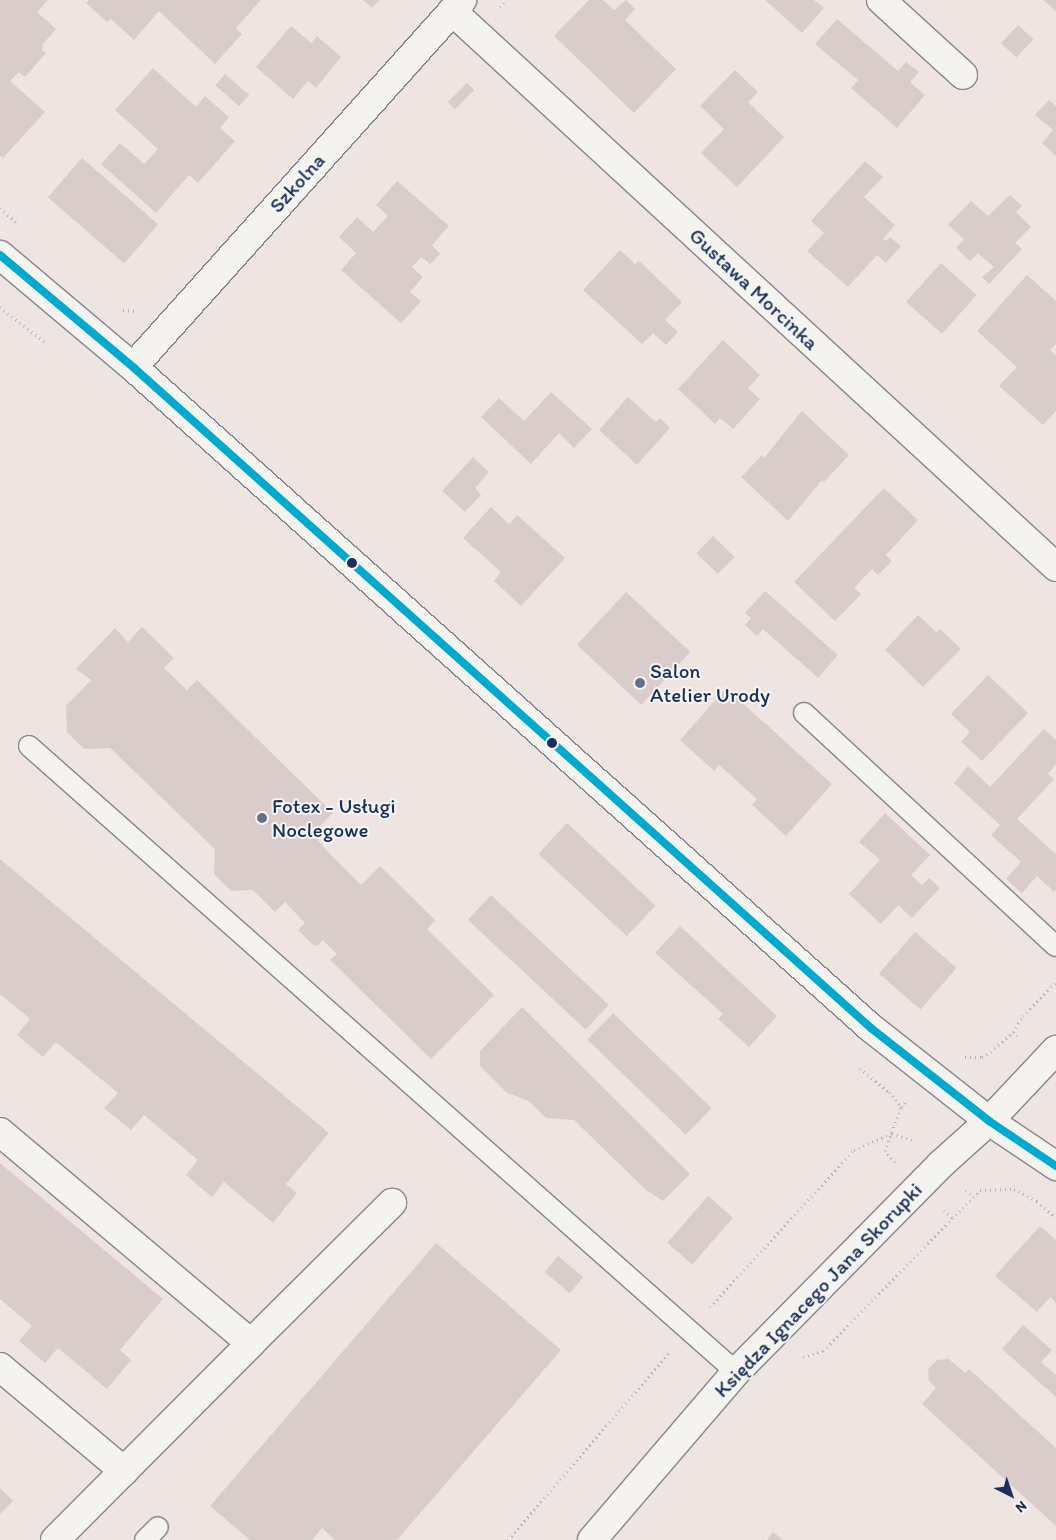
<!DOCTYPE html>
<html>
<head>
<meta charset="utf-8">
<style>
	body { margin:0 }
	#map { position:relative; width:1056px; height:1540px; overflow:hidden; background:#eee5e2; font-family:Itim,sans-serif }
	div>[style] { position:absolute }
	.building>* { inset:0; background:#daccca; transform-origin:0 0 }
	.path>* { height:3px; margin-top:-1.5px; transform-origin:0; background:repeating-linear-gradient(90deg,#b1b2b7 0 1px,transparent 0 5px) }
	.roads { filter:drop-shadow(1px 0 #86868d) drop-shadow(-1px 0 #86868d) drop-shadow(0 1px #86868d) drop-shadow(0 -1px #86868d) }
	.lane>* { height:20px; margin:-10px; padding:0 10px; transform-origin:10px; border-radius:10px; background:#f4f3f0 }
	.street>* { height:28px; margin:-14px; padding:0 14px; transform-origin:14px; border-radius:14px; background:#f4f3f0 }
	.secondary>* { height:28px; margin:-14px; padding:0 14px; transform-origin:14px; border-radius:14px; background:#f4f3f0 }
	.bus-1>* { height:8px; margin:-4px; padding:0 4px; transform-origin:4px; border-radius:4px; background:#00a9ce }
	.dots>* { width:14px; height:14px; translate:-50% -50%; box-sizing:border-box; border:2px solid #f6f6f2; border-radius:50% }
	span { translate:-50% -50%; white-space:nowrap; text-align:center; line-height:1.15; -webkit-text-stroke:4px #f6f6f2; paint-order:stroke }
	.street-label { font-size:21px; color:#1b2f5e }
	.poi-label { font-size:21px; color:#1b2f5e }
	.left { translate:0 -50%; text-align:left }
	.north { position:absolute; left:986px; top:1470px; width:50px; height:50px; -webkit-text-stroke:4px #f6f6f2; paint-order:stroke; rotate:139deg; font-size:14px; font-weight:700; line-height:20px; text-align:center; color:#1b2f5e }
	.north::after { content:''; display:block; margin:auto; width:18px; height:22px; background:#1b2f5e; clip-path:polygon(50% 0,100% 100%,50% 72%,0 100%) }
</style>
</head>
<body>
<div id="map">
	<div class="building">
		<i style="clip-path:polygon(0 0,48px 0,37px 12px,56px 29px,43px 44px,42px 50px,46px 53px,25px 77px,19px 72px,10px 81px,45px 112px,3px 158px,0 156px)"></i>
		<i style="clip-path:polygon(89px 0,261px 0,236px 28px,242px 34px,215px 64px,159px 11px,134px 40px,111px 19px,107px 22px,86px 3px)"></i>
		<i style="clip-path:polygon(363px 0,379px 0,372px 8px)"></i>
		<i style="clip-path:polygon(589px 0,603px 0,614px 10px,626px 0,635px 9px,625px 20px,676px 69px,634px 113px,554px 36px)"></i>
		<i style="clip-path:polygon(765px 0,814px 0,824px 8px,802px 33px)"></i>
		<i style="clip-path:polygon(1043px 0,1056px 0,1056px 11px)"></i>
		<i style="clip-path:polygon(837px 19px,898px 71px,906px 62px,919px 72px,910px 82px,925px 95px,897px 128px,851px 88px,858px 80px,815px 44px)"></i>
		<i style="left:1018px;top:25px;width:21px;height:25px;rotate:43deg"></i>
		<i style="clip-path:polygon(291px 26px,311px 43px,317px 36px,341px 57px,316px 88px,308px 81px,293px 99px,256px 67px)"></i>
		<i style="clip-path:polygon(153px 68px,196px 107px,205px 96px,229px 117px,220px 128px,235px 141px,198px 183px,189px 175px,156px 213px,101px 164px,120px 143px,144px 164px,158px 149px,115px 110px)"></i>
		<i style="clip-path:polygon(735px 70px,758px 92px,748px 102px,784px 137px,737px 187px,701px 153px,724px 129px,700px 106px)"></i>
		<i style="left:225px;top:74px;width:32px;height:15px;rotate:41deg"></i>
		<i style="left:467px;top:83px;width:10px;height:27px;rotate:45deg"></i>
		<i style="clip-path:polygon(1049px 100px,1056px 106px,1056px 156px,1042px 143px,1053px 130px,1035px 115px)"></i>
		<i style="left:82px;top:158px;width:101px;height:52px;rotate:41deg"></i>
		<i style="clip-path:polygon(865px 161px,883px 177px,864px 197px,895px 225px,883px 239px,886px 241px,890px 237px,901px 246px,886px 263px,877px 255px,848px 287px,807px 251px,824px 233px,811px 221px)"></i>
		<i style="clip-path:polygon(397px 181px,449px 226px,432px 245px,440px 254px,430px 264px,421px 257px,412px 267px,423px 277px,410px 292px,421px 301px,401px 323px,341px 270px,356px 253px,339px 237px,357px 217px,373px 232px,388px 216px,376px 205px)"></i>
		<i style="clip-path:polygon(1010px 195px,1022px 206px,1016px 212px,1031px 227px,1015px 243px,1022px 249px,989px 284px,982px 277px,994px 267px,978px 253px,970px 261px,956px 248px,964px 239px,948px 225px,971px 201px,988px 216px)"></i>
		<i style="clip-path:polygon(620px 250px,635px 264px,639px 261px,682px 302px,665px 320px,678px 332px,666px 345px,653px 333px,642px 344px,583px 290px)"></i>
		<i style="left:941px;top:263px;width:48px;height:52px;rotate:42deg"></i>
		<i style="clip-path:polygon(1027px 275px,1056px 301px,1056px 344px,1050px 350px,1056px 355px,1056px 411px,1043px 425px,999px 386px,1017px 367px,977px 331px)"></i>
		<i style="clip-path:polygon(723px 340px,760px 375px,748px 388px,760px 399px,733px 429px,720px 418px,715px 424px,678px 389px)"></i>
		<i style="clip-path:polygon(551px 392px,592px 429px,574px 448px,559px 433px,531px 464px,481px 417px,499px 398px,524px 421px)"></i>
		<i style="clip-path:polygon(628px 397px,656px 422px,660px 418px,670px 428px,637px 465px,599px 430px)"></i>
		<i style="clip-path:polygon(802px 411px,849px 455px,824px 482px,822px 480px,788px 521px,741px 477px,762px 455px,764px 458px)"></i>
		<i style="clip-path:polygon(473px 457px,489px 472px,475px 488px,481px 495px,465px 512px,442px 491px)"></i>
		<i style="clip-path:polygon(884px 488px,918px 520px,886px 555px,892px 561px,878px 575px,872px 569px,854px 588px,861px 594px,835px 621px,794px 582px)"></i>
		<i style="clip-path:polygon(491px 507px,509px 524px,517px 515px,565px 558px,521px 606px,494px 581px,501px 572px,463px 538px)"></i>
		<i style="left:713px;top:536px;width:30px;height:24px;rotate:44deg"></i>
		<i style="clip-path:polygon(765px 591px,838px 655px,818px 678px,763px 629px,757px 636px,745px 625px,751px 618px,745px 613px)"></i>
		<i style="left:626px;top:592px;width:88px;height:72px;rotate:43deg"></i>
		<i style="clip-path:polygon(918px 615px,937px 633px,940px 629px,961px 649px,923px 687px,885px 650px)"></i>
		<i style="clip-path:polygon(142px 627px,174px 658px,164px 668px,187px 690px,197px 680px,333px 813px,312px 834px,331px 855px,361px 885px,380px 866px,435px 920px,427px 929px,494px 995px,431px 1059px,330px 960px,337px 954px,323px 940px,317px 946px,313px 945px,298px 930px,305px 923px,285px 902px,275px 912px,253px 890px,231px 891px,214px 874px,215px 849px,110px 748px,84px 749px,67px 732px,66px 706px,91px 680px,76px 669px,115px 628px,128px 642px)"></i>
		<i style="clip-path:polygon(988px 675px,1028px 713px,982px 761px,961px 742px,970px 732px,951px 714px)"></i>
		<i style="clip-path:polygon(726px 688px,832px 784px,786px 836px,752px 805px,757px 799px,719px 765px,714px 771px,680px 740px)"></i>
		<i style="clip-path:polygon(1044px 729px,1056px 740px,1056px 764px,1048px 774px,1054px 779px,1017px 819px,1056px 854px,1056px 890px,1054px 892px,1037px 876px,1022px 893px,1006px 879px,1021px 862px,991px 835px,1000px 825px,954px 783px,968px 766px,990px 787px)"></i>
		<i style="clip-path:polygon(885px 813px,930px 855px,911px 875px,922px 885px,929px 878px,940px 888px,912px 918px,898px 905px,881px 924px,849px 894px,880px 860px,859px 842px)"></i>
		<i style="left:567px;top:823px;width:121px;height:42px;rotate:43deg"></i>
		<i style="clip-path:polygon(0 859px,329px 1133px,286px 1184px,297px 1193px,273px 1223px,224px 1182px,212px 1197px,186px 1175px,198px 1160px,144px 1115px,131px 1130px,104px 1108px,118px 1093px,56px 1042px,43px 1057px,17px 1035px,30px 1019px,0 994px)"></i>
		<i style="left:491px;top:895px;width:161px;height:34px;rotate:43deg"></i>
		<i style="clip-path:polygon(680px 926px,777px 1016px,749px 1047px,718px 1019px,723px 1014px,655px 953px)"></i>
		<i style="left:915px;top:932px;width:55px;height:55px;rotate:41deg"></i>
		<i style="clip-path:polygon(522px 1007px,690px 1174px,663px 1201px,646px 1190px,574px 1120px,546px 1118px,530px 1102px,506px 1092px,480px 1066px,480px 1051px)"></i>
		<i style="left:613px;top:1013px;width:137px;height:37px;rotate:44deg"></i>
		<i style="clip-path:polygon(0 1163px,163px 1299px,120px 1350px,131px 1360px,107px 1389px,58px 1348px,45px 1363px,19px 1341px,32px 1326px,0 1299px)"></i>
		<i style="left:708px;top:1196px;width:33px;height:62px;rotate:41deg"></i>
		<i style="clip-path:polygon(1040px 1226px,1056px 1240px,1056px 1303px,1050px 1297px,1037px 1312px,995px 1276px)"></i>
		<i style="clip-path:polygon(436px 1243px,561px 1350px,397px 1540px,335px 1540px,322px 1528px,312px 1540px,250px 1540px,210px 1506px)"></i>
		<i style="left:558px;top:1256px;width:33px;height:21px;rotate:40deg"></i>
		<i style="clip-path:polygon(1023px 1325px,1052px 1350px,1041px 1362px,1056px 1375px,1056px 1397px,1002px 1349px)"></i>
		<i style="clip-path:polygon(949px 1359px,965px 1373px,969px 1369px,1056px 1448px,1056px 1526px,922px 1404px,936px 1388px,929px 1381px,928px 1369px,937px 1360px)"></i>
		<i style="clip-path:polygon(0 1488px,13px 1501px,0 1514px)"></i>
		<i style="clip-path:polygon(773px 1532px,783px 1540px,767px 1540px)"></i>
	</div>
	<div class="path">
		<i style="left:500px;top:7px;width:10px;rotate:-45deg"></i>
		<i style="left:0;top:208px;width:21px;rotate:41deg"></i>
		<i style="left:0;top:307px;width:56px;rotate:37.7deg"></i>
		<i style="left:123px;top:310px;width:13px;rotate:4deg"></i>
		<i style="left:1013px;top:1032px;width:19px;rotate:-58deg"></i>
		<i style="left:1023px;top:1016px;width:47px;rotate:-45.9deg"></i>
		<i style="left:965px;top:1057px;width:17px"></i>
		<i style="left:982px;top:1057px;width:10px;rotate:-29deg"></i>
		<i style="left:991px;top:1052px;width:30px;rotate:-42deg"></i>
		<i style="left:1013px;top:1032px;width:10px;rotate:45deg"></i>
		<i style="left:860px;top:1068px;width:38px;rotate:40deg"></i>
		<i style="left:889px;top:1092px;width:19px;rotate:51deg"></i>
		<i style="left:895px;top:1162px;width:15px;rotate:-132deg"></i>
		<i style="left:885px;top:1151px;width:47px;rotate:-70deg"></i>
		<i style="left:901px;top:1107px;width:9px;rotate:-49deg"></i>
		<i style="left:966px;top:1190px;width:8px;rotate:45deg"></i>
		<i style="left:944px;top:1210px;width:12px;rotate:42deg"></i>
		<i style="left:710px;top:1307px;width:213px;rotate:-47.5deg"></i>
		<i style="left:854px;top:1150px;width:42px;rotate:-24.1deg"></i>
		<i style="left:892px;top:1133px;width:23px;rotate:20deg"></i>
		<i style="left:803px;top:1357px;width:21px;rotate:-17deg"></i>
		<i style="left:823px;top:1351px;width:225px;rotate:-45.7deg"></i>
		<i style="left:980px;top:1190px;width:34px;rotate:-2deg"></i>
		<i style="left:1014px;top:1189px;width:26px;rotate:28deg"></i>
		<i style="left:1037px;top:1201px;width:25px;rotate:42deg"></i>
		<i style="left:508px;top:1540px;width:247px;rotate:-49.3deg"></i>
	</div>
	<div class="roads">
		<div class="lane">
			<i style="left:804px;top:713px;width:343px;rotate:42.8deg"></i>
			<i style="left:29px;top:746px;width:944px;rotate:41.52deg"></i>
			<i style="left:145px;top:1540px;width:18px;rotate:-45deg"></i>
		</div>
		<div class="street">
			<i style="left:881px;top:0;width:111px;rotate:42.4deg"></i>
			<i style="left:452px;top:11px;width:821px;rotate:42.63deg"></i>
			<i style="left:133px;top:367px;width:493px;rotate:-48.1deg"></i>
			<i style="left:0;top:1132px;width:328px;rotate:40.1deg"></i>
			<i style="left:251px;top:1343px;width:199px;rotate:-44.8deg"></i>
			<i style="left:0;top:1367px;width:162px;rotate:40deg"></i>
			<i style="left:55px;top:1540px;width:278px;rotate:-45.1deg"></i>
		</div>
		<div class="secondary">
			<i style="left:0;top:255px;width:174px;rotate:40.1deg"></i>
			<i style="left:133px;top:367px;width:991px;rotate:41.85deg"></i>
			<i style="left:871px;top:1028px;width:150px;rotate:38.2deg"></i>
			<i style="left:989px;top:1121px;width:81px;rotate:33.9deg"></i>
			<i style="left:592px;top:1540px;width:221px;rotate:-49.4deg"></i>
			<i style="left:736px;top:1372px;width:291px;rotate:-45.4deg"></i>
			<i style="left:940px;top:1165px;width:66px;rotate:-41.9deg"></i>
			<i style="left:989px;top:1121px;width:98px;rotate:-46.7deg"></i>
		</div>
	</div>
	<div class="bus-1">
		<i style="left:0;top:255px;width:174px;rotate:40.1deg"></i>
		<i style="left:133px;top:367px;width:991px;rotate:41.85deg"></i>
		<i style="left:871px;top:1028px;width:150px;rotate:38.2deg"></i>
		<i style="left:989px;top:1121px;width:81px;rotate:33.9deg"></i>
	</div>
	<div class="dots">
		<i style="left:352px;top:563px;background:#1b2f5e"></i>
		<i style="left:640px;top:683px;background:#656f8c"></i>
		<i style="left:552px;top:743px;background:#1b2f5e"></i>
		<i style="left:262px;top:818px;background:#656f8c"></i>
	</div>
	<div class="street-label">
		<span style="left:297px;top:183px;rotate:-48deg">Szkolna</span>
		<span style="left:754px;top:289px;rotate:43deg">Gustawa Morcinka</span>
		<span style="left:818px;top:1290px;rotate:-46deg">Księdza Ignacego Jana Skorupki</span>
	</div>
	<div class="poi-label">
		<span class="left" style="left:650px;top:683px">Salon<br>Atelier Urody</span>
		<span class="left" style="left:272px;top:818px">Fotex - Usługi<br>Noclegowe</span>
	</div>
	<div class="north">N</div>
</div>
</body>
</html>
